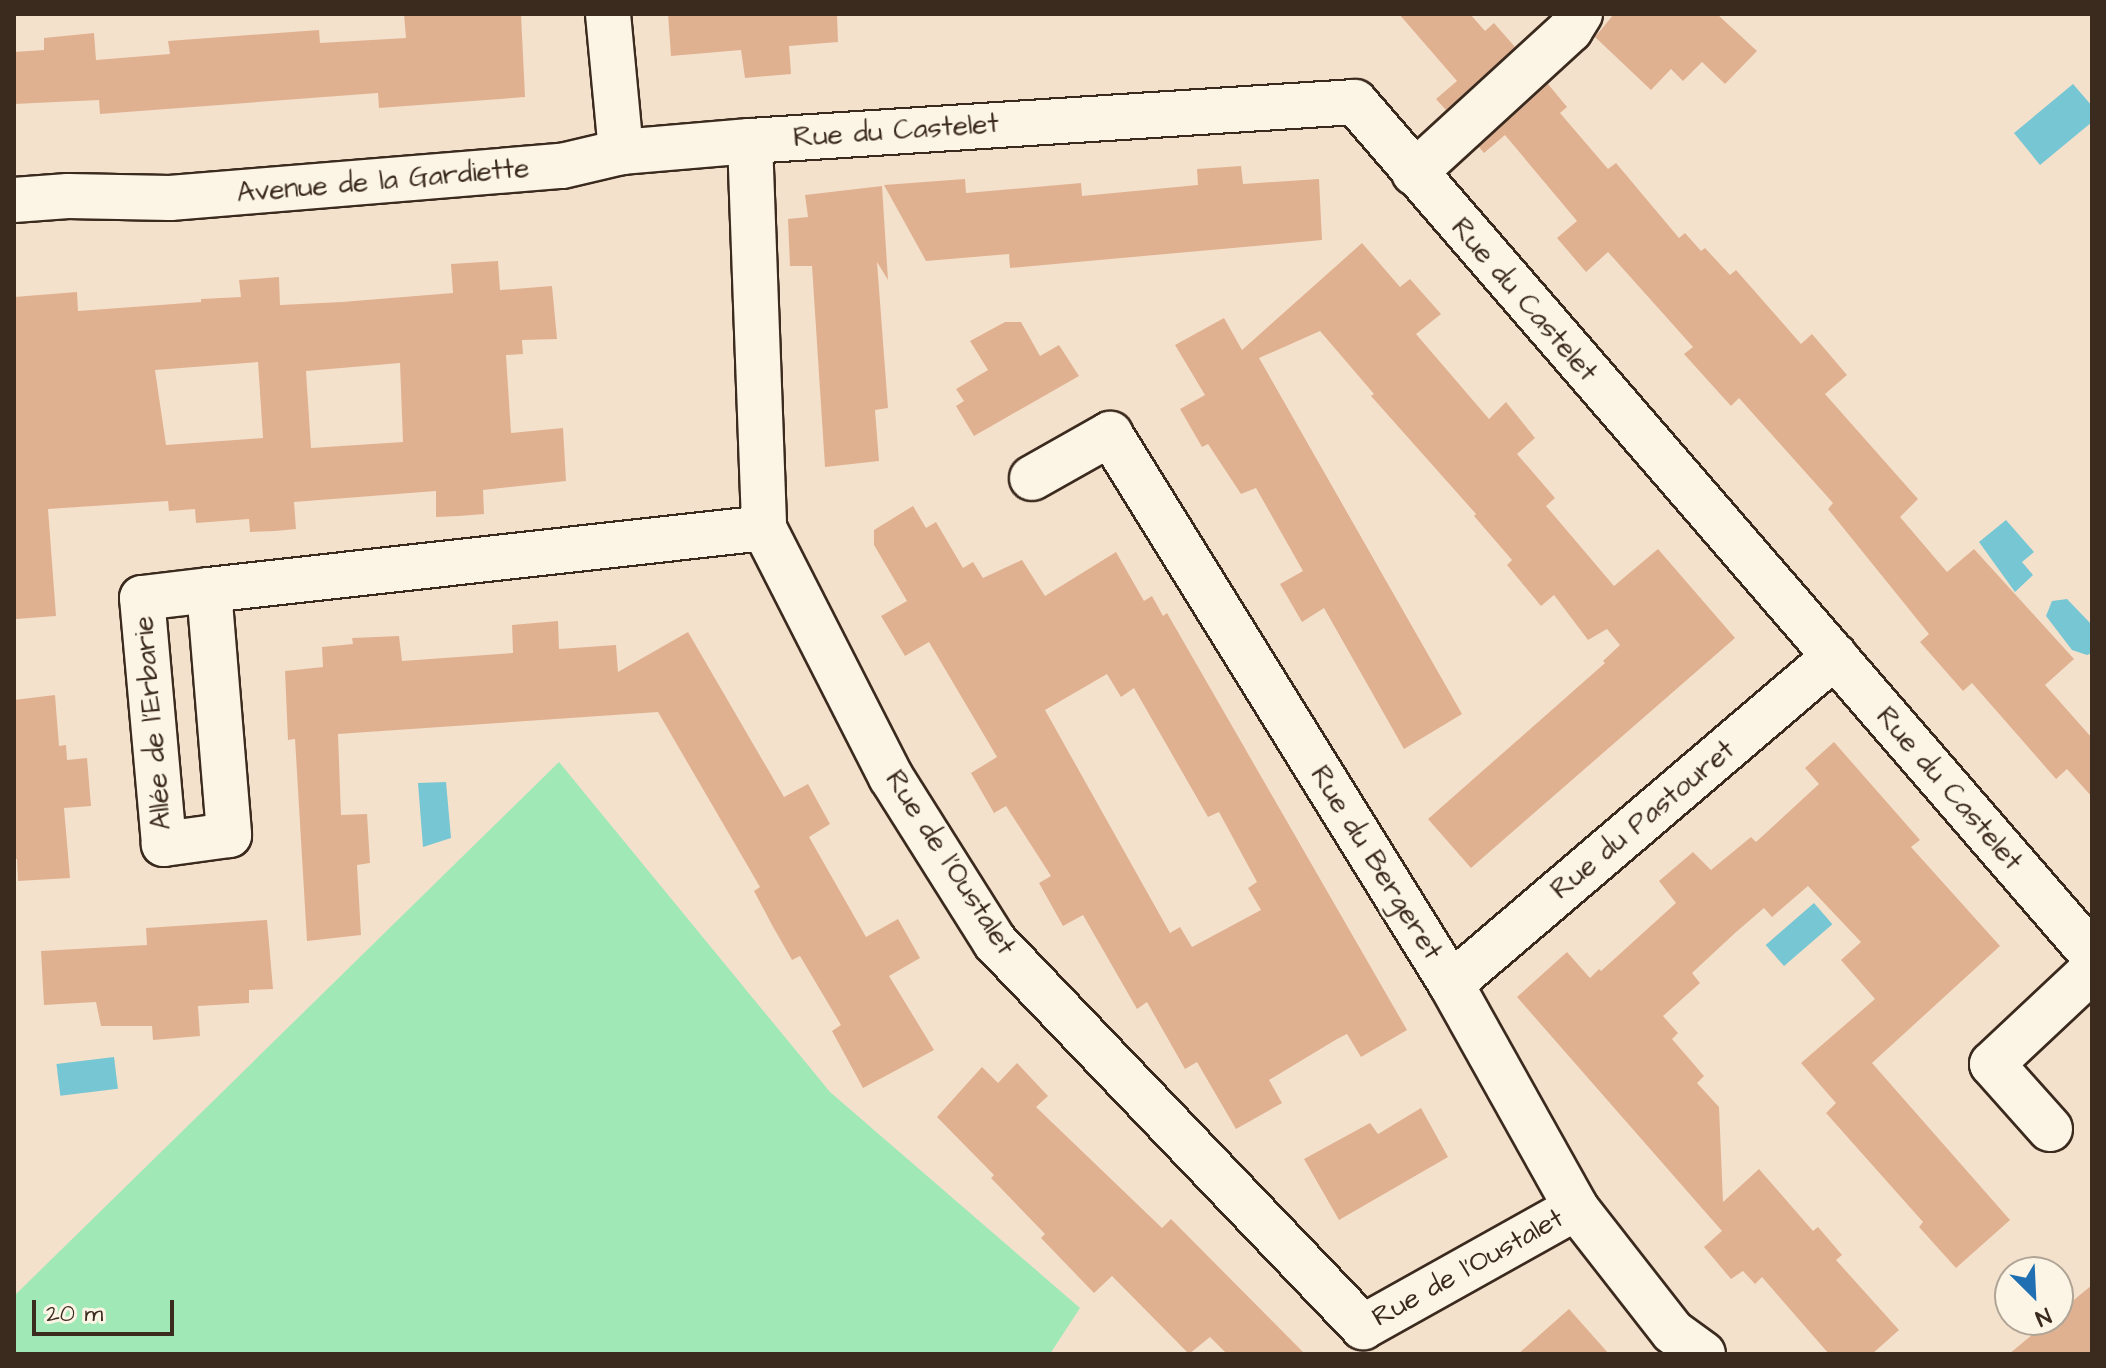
<!DOCTYPE html>
<html>
<head>
<meta charset="utf-8">
<style>
	body { margin:0 }
	#map { position:relative; width:2106px; height:1368px; overflow:hidden; background:#f4e1cc; font-family:"Architects Daughter",sans-serif }
	div>[style] { position:absolute }
	.green>* { inset:0; background:#a0e8b6 }
	.water>* { inset:0; background:#77c6d3; transform-origin:0 0 }
	.building>* { inset:0; background:#e0b191 }
	.roads { filter:drop-shadow(2px 0 #3b2a1e) drop-shadow(-2px 0 #3b2a1e) drop-shadow(0 2px #3b2a1e) drop-shadow(0 -2px #3b2a1e) }
	.minor>* { height:44px; margin:-22px; padding:0 22px; transform-origin:22px; border-radius:22px; background:#fcf5e5 }
	span { translate:-50% -50%; white-space:nowrap; text-align:center; line-height:1.15; -webkit-text-stroke:6px #fcf5e5; paint-order:stroke }
	.street-label { font-size:28px; color:#3b2a1e }
	.frame { position:absolute; inset:0; border:16px solid #3b2a1e; pointer-events:none }
	.north { position:absolute; left:1994px; top:1256px; width:80px; height:80px; box-sizing:border-box; background:#fcf5e5; border:2px solid #afa495; border-radius:50%; rotate:156deg; font-size:22px; font-weight:700; line-height:32px; text-align:center; color:#3b2a1e }
	.north::after { content:''; display:block; margin:auto; width:28px; height:36px; background:#1f6fb2; clip-path:polygon(50% 0,100% 100%,50% 72%,0 100%) }
	.scale { position:absolute; left:32px; top:1300px; width:142px; height:36px; box-sizing:border-box; border:4px solid #3b2a1e; border-top:0; padding-left:10px; font-size:24px; line-height:28px; white-space:nowrap; color:#3b2a1e; -webkit-text-stroke:6px #fcf5e5; paint-order:stroke }
</style>
</head>
<body>
<div id="map">
	<div class="green">
		<i style="clip-path:polygon(559px 762px,830px 1092px,1080px 1308px,1050px 1354px,14px 1354px,14px 1296px)"></i>
	</div>
	<div class="water">
		<i style="clip-path:polygon(2073px 84px,2092px 106px,2092px 122px,2040px 165px,2014px 133px)"></i>
		<i style="clip-path:polygon(2006px 520px,2034px 552px,2022px 562px,2033px 575px,2015px 592px,1979px 542px)"></i>
		<i style="clip-path:polygon(2067px 599px,2092px 625px,2092px 653px,2087px 655px,2072px 650px,2046px 616px,2052px 601px)"></i>
		<i style="clip-path:polygon(446px 782px,451px 838px,423px 847px,418px 783px)"></i>
		<i style="left:1814px;top:903px;width:28px;height:64px;rotate:49deg"></i>
		<i style="left:114px;top:1057px;width:32px;height:58px;rotate:83deg"></i>
	</div>
	<div class="building">
		<i style="clip-path:polygon(404px 14px,521px 14px,525px 97px,379px 108px,378px 93px,100px 114px,99px 100px,14px 104px,14px 52px,44px 50px,44px 38px,94px 33px,96px 60px,170px 54px,168px 41px,319px 30px,320px 43px,406px 38px)"></i>
		<i style="clip-path:polygon(668px 14px,837px 14px,838px 42px,789px 46px,791px 74px,745px 78px,741px 50px,671px 56px)"></i>
		<i style="clip-path:polygon(1399px 14px,1470px 14px,1485px 31px,1494px 23px,1515px 47px,1446px 110px,1436px 99px,1457px 81px)"></i>
		<i style="clip-path:polygon(1614px 14px,1717px 14px,1757px 51px,1725px 84px,1702px 62px,1683px 81px,1671px 69px,1651px 90px,1595px 37px)"></i>
		<i style="clip-path:polygon(1548px 84px,1567px 107px,1560px 113px,1608px 169px,1616px 163px,1679px 238px,1685px 233px,1701px 251px,1705px 248px,1730px 275px,1736px 270px,1801px 344px,1812px 334px,1847px 375px,1825px 394px,1918px 499px,1900px 517px,1947px 572px,1974px 549px,2074px 659px,2045px 685px,2092px 738px,2092px 797px,2067px 769px,2056px 779px,1972px 683px,1963px 691px,1920px 642px,1929px 634px,1828px 509px,1833px 503px,1739px 398px,1731px 406px,1684px 354px,1693px 347px,1608px 252px,1586px 272px,1557px 238px,1577px 221px,1505px 135px,1484px 153px,1479px 147px)"></i>
		<i style="clip-path:polygon(1241px 166px,1243px 184px,1319px 179px,1322px 240px,1010px 268px,1009px 254px,926px 261px,884px 185px,965px 179px,966px 193px,1081px 183px,1082px 196px,1198px 185px,1197px 169px)"></i>
		<i style="clip-path:polygon(882px 186px,888px 280px,877px 262px,888px 408px,875px 410px,879px 461px,825px 467px,812px 266px,790px 266px,788px 219px,808px 217px,805px 195px)"></i>
		<i style="clip-path:polygon(1362px 243px,1400px 287px,1410px 279px,1441px 314px,1416px 334px,1489px 419px,1506px 402px,1535px 438px,1517px 454px,1555px 498px,1546px 506px,1614px 586px,1658px 549px,1735px 638px,1471px 868px,1428px 819px,1605px 663px,1603px 661px,1620px 645px,1607px 629px,1588px 640px,1554px 595px,1541px 606px,1507px 565px,1512px 560px,1474px 516px,1476px 514px,1371px 396px,1374px 394px,1320px 331px,1259px 358px,1462px 714px,1404px 749px,1324px 608px,1302px 622px,1280px 584px,1303px 571px,1256px 488px,1241px 494px,1208px 444px,1202px 447px,1180px 409px,1205px 395px,1175px 345px,1224px 318px,1242px 350px)"></i>
		<i style="clip-path:polygon(evenodd,498px 261px,500px 290px,552px 286px,557px 339px,522px 340px,523px 354px,506px 355px,511px 433px,563px 428px,566px 481px,483px 490px,484px 514px,459px 516px,436px 517px,436px 491px,294px 502px,296px 529px,275px 531px,250px 532px,249px 519px,196px 523px,195px 509px,169px 511px,168px 501px,48px 509px,56px 616px,16px 619px,14px 297px,77px 292px,78px 311px,201px 302px,201px 299px,241px 297px,239px 280px,279px 277px,280px 305px,342px 302px,453px 293px,451px 264px,498px 261px,258px 362px,263px 438px,166px 445px,155px 370px,258px 362px,498px 261px,400px 363px,403px 442px,311px 448px,306px 371px,400px 363px)"></i>
		<i style="clip-path:polygon(1005px 322px,1021px 322px,1040px 356px,1059px 345px,1079px 376px,974px 436px,956px 406px,964px 401px,956px 389px,988px 370px,970px 341px)"></i>
		<i style="clip-path:polygon(evenodd,913px 506px,926px 528px,936px 522px,963px 568px,973px 562px,983px 578px,1022px 560px,1045px 596px,1116px 552px,1144px 601px,1152px 596px,1163px 616px,1167px 613px,1407px 1030px,1361px 1057px,1347px 1034px,1337px 1039px,1269px 1080px,1282px 1103px,1236px 1129px,1197px 1062px,1185px 1069px,1147px 1002px,1137px 1009px,1083px 915px,1063px 926px,1039px 883px,1051px 876px,1006px 806px,994px 813px,971px 773px,997px 757px,929px 642px,905px 656px,881px 616px,907px 601px,874px 545px,874px 530px,913px 506px,1107px 674px,1121px 697px,1134px 688px,1208px 817px,1219px 812px,1257px 882px,1248px 888px,1261px 910px,1192px 947px,1180px 927px,1170px 933px,1045px 710px,1107px 674px)"></i>
		<i style="clip-path:polygon(558px 621px,559px 649px,616px 645px,618px 672px,688px 632px,784px 797px,808px 784px,830px 824px,809px 837px,866px 937px,898px 919px,920px 958px,889px 976px,934px 1050px,863px 1088px,832px 1031px,841px 1025px,800px 956px,792px 960px,772px 925px,754px 891px,760px 887px,658px 712px,338px 734px,341px 815px,367px 814px,370px 863px,357px 865px,361px 935px,307px 941px,295px 739px,288px 740px,285px 671px,323px 667px,322px 647px,353px 644px,352px 638px,399px 636px,402px 661px,513px 653px,512px 625px)"></i>
		<i style="clip-path:polygon(55px 695px,59px 746px,66px 745px,67px 760px,87px 758px,91px 806px,64px 808px,70px 878px,18px 881px,17px 859px,14px 859px,14px 700px)"></i>
		<i style="clip-path:polygon(1834px 742px,1920px 840px,1911px 847px,2000px 946px,1872px 1063px,2010px 1220px,1956px 1268px,1919px 1227px,1923px 1222px,1826px 1113px,1836px 1103px,1801px 1063px,1875px 999px,1841px 960px,1861px 942px,1808px 886px,1772px 917px,1764px 908px,1735px 933px,1692px 973px,1700px 983px,1663px 1016px,1678px 1033px,1672px 1039px,1704px 1076px,1697px 1083px,1719px 1107px,1723px 1202px,1759px 1169px,1813px 1231px,1818px 1227px,1842px 1255px,1836px 1260px,1899px 1330px,1872px 1354px,1829px 1354px,1762px 1277px,1755px 1284px,1743px 1271px,1731px 1279px,1704px 1247px,1722px 1231px,1517px 997px,1567px 952px,1590px 978px,1599px 969px,1601px 971px,1676px 903px,1659px 881px,1693px 852px,1711px 870px,1751px 837px,1756px 842px,1819px 784px,1805px 768px)"></i>
		<i style="clip-path:polygon(267px 920px,273px 989px,249px 990px,249px 1003px,198px 1006px,200px 1036px,153px 1040px,152px 1026px,101px 1026px,96px 1002px,44px 1005px,41px 951px,147px 945px,146px 928px)"></i>
		<i style="clip-path:polygon(1017px 1063px,1048px 1096px,1036px 1107px,1162px 1228px,1171px 1219px,1305px 1354px,1227px 1354px,1210px 1337px,1189px 1354px,1112px 1276px,1094px 1293px,1041px 1238px,1045px 1234px,991px 1178px,994px 1175px,937px 1117px,982px 1067px,998px 1083px)"></i>
		<i style="clip-path:polygon(1421px 1108px,1448px 1157px,1339px 1220px,1304px 1159px,1370px 1123px,1378px 1134px)"></i>
		<i style="clip-path:polygon(2092px 1285px,2092px 1354px,2009px 1354px,2050px 1320px,2058px 1320px,2058px 1313px)"></i>
		<i style="clip-path:polygon(1569px 1309px,1609px 1354px,1518px 1354px)"></i>
	</div>
	<div class="roads">
		<div class="minor">
			<i style="left:608px;top:14px;width:139px;rotate:84.6deg"></i>
			<i style="left:750px;top:141px;width:387px;rotate:87.9deg"></i>
			<i style="left:764px;top:528px;width:280px;rotate:63deg"></i>
			<i style="left:891px;top:777px;width:195px;rotate:57.8deg"></i>
			<i style="left:995px;top:942px;width:533px;rotate:46.29deg"></i>
			<i style="left:1363px;top:1327px;width:244px;rotate:-29.2deg"></i>
			<i style="left:1414px;top:173px;width:212px;rotate:-42.5deg"></i>
			<i style="left:1570px;top:30px;width:19px;rotate:-58deg"></i>
			<i style="left:14px;top:200px;width:54px;rotate:-4.2deg"></i>
			<i style="left:68px;top:196px;width:102px;rotate:1.1deg"></i>
			<i style="left:170px;top:198px;width:393px;rotate:-4.7deg"></i>
			<i style="left:562px;top:166px;width:61px;rotate:-13.3deg"></i>
			<i style="left:621px;top:152px;width:129px;rotate:-4.9deg"></i>
			<i style="left:750px;top:141px;width:606px;rotate:-3.69deg"></i>
			<i style="left:1355px;top:102px;width:1127px;rotate:49.14deg"></i>
			<i style="left:1032px;top:478px;width:90px;rotate:-29.4deg"></i>
			<i style="left:1110px;top:434px;width:647px;rotate:58.2deg"></i>
			<i style="left:1451px;top:984px;width:257px;rotate:60.8deg"></i>
			<i style="left:1576px;top:1208px;width:157px;rotate:52deg"></i>
			<i style="left:1673px;top:1332px;width:37px;rotate:36deg"></i>
			<i style="left:209px;top:590px;width:246px;rotate:85.3deg"></i>
			<i style="left:229px;top:835px;width:66px;rotate:172.1deg"></i>
			<i style="left:164px;top:844px;width:247px;rotate:-95.1deg"></i>
			<i style="left:142px;top:598px;width:67px;rotate:-6.8deg"></i>
			<i style="left:209px;top:590px;width:558px;rotate:-6.37deg"></i>
			<i style="left:1451px;top:984px;width:505px;rotate:-40.5deg"></i>
			<i style="left:2050px;top:1129px;width:87px;rotate:-131.7deg"></i>
			<i style="left:1992px;top:1064px;width:137px;rotate:-43.2deg"></i>
		</div>
	</div>
	<div class="street-label">
		<span style="left:896px;top:131px;rotate:-4deg">Rue du Castelet</span>
		<span style="left:383px;top:181px;rotate:-5deg">Avenue de la Gardiette</span>
		<span style="left:1524px;top:300px;rotate:49deg">Rue du Castelet</span>
		<span style="left:153px;top:723px;rotate:-95deg">Allée de l'Erbarie</span>
		<span style="left:1949px;top:789px;rotate:49deg">Rue du Castelet</span>
		<span style="left:1643px;top:820px;rotate:-40deg">Rue du Pastouret</span>
		<span style="left:950px;top:863px;rotate:57deg">Rue de l'Oustalet</span>
		<span style="left:1376px;top:863px;rotate:58deg">Rue du Bergeret</span>
		<span style="left:1468px;top:1268px;rotate:-29deg">Rue de l'Oustalet</span>
	</div>
	<div class="frame"></div>
	<div class="north">N</div>
	<div class="scale">20 m</div>
</div>
</body>
</html>
